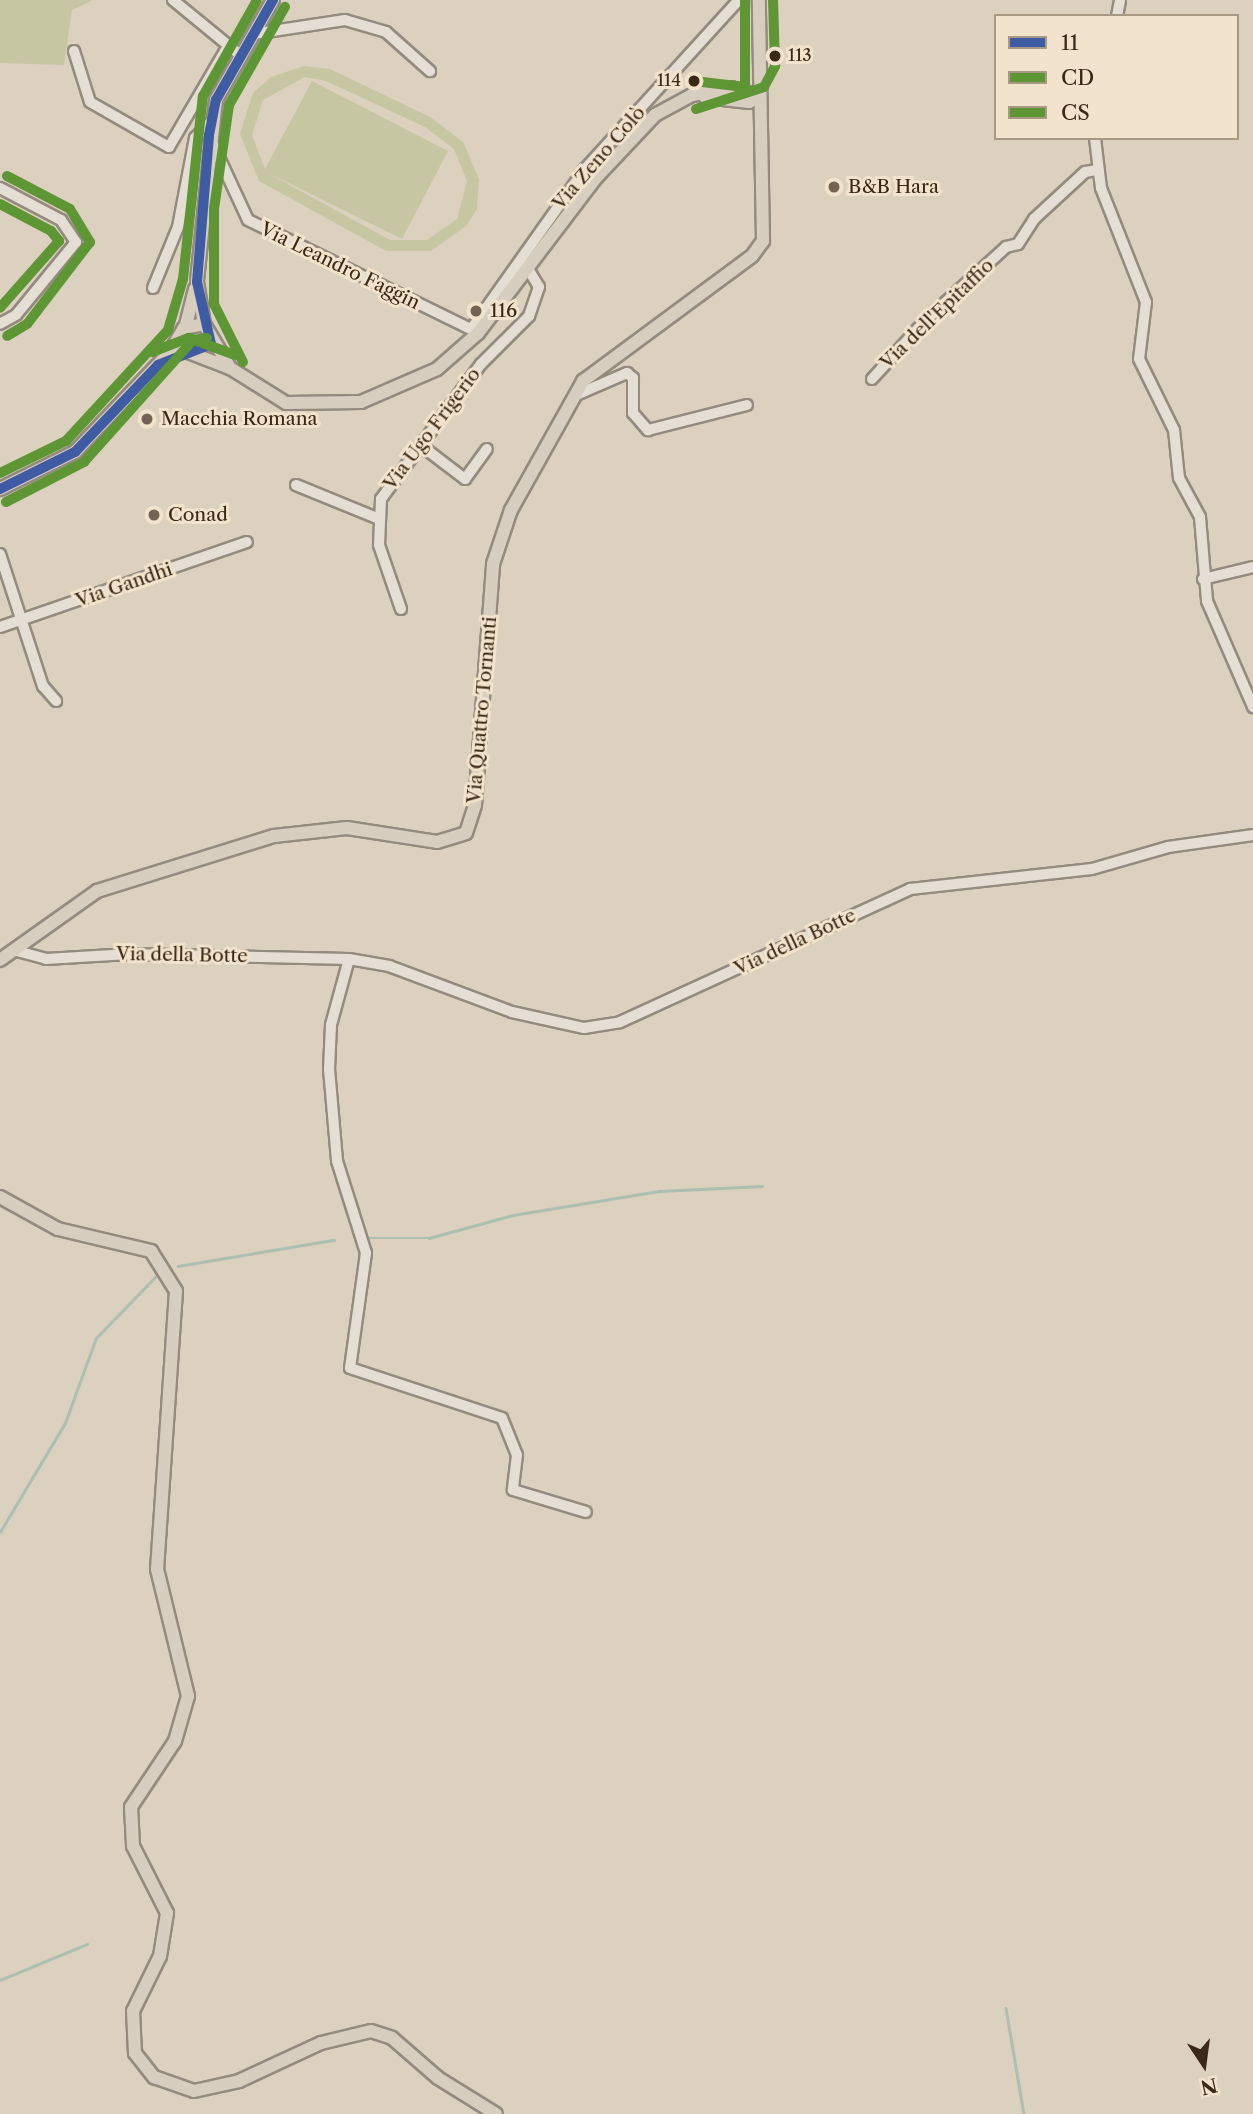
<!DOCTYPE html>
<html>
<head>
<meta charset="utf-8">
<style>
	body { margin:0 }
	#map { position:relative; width:1253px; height:2114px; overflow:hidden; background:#dcd0be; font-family:"Libre Caslon Text",serif }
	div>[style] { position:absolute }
	.green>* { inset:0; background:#c7c6a2 }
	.stream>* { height:2.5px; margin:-1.25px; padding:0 1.25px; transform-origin:1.25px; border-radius:1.25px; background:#acbfb0 }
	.roads { filter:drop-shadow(2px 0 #948b7f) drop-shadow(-2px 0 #948b7f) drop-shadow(0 2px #948b7f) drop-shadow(0 -2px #948b7f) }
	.minor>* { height:10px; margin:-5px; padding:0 5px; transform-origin:5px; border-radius:5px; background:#e4ded4 }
	.major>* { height:12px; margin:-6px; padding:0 6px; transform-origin:6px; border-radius:6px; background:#d8cebf }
	.bus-1>* { height:10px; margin:-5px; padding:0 5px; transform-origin:5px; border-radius:5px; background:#3e5ba3 }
	.bus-2>* { height:10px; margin:-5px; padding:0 5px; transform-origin:5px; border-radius:5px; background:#5e9535 }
	.bus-3>* { height:10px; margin:-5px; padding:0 5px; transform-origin:5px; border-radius:5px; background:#5e9535 }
	.dots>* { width:19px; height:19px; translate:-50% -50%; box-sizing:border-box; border:4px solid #f1e3cc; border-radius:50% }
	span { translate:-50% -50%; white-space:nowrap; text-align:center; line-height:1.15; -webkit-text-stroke:6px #f1e3cc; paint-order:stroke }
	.bus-label { font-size:17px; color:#3b2918 }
	.left { translate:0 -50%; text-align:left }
	.right { translate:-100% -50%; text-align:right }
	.street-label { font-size:19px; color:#3b2918 }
	.poi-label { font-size:19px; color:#3b2918 }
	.legend { position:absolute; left:994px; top:14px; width:245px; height:126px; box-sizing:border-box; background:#f1e3cc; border:2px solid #a89984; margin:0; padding:9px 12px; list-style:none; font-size:21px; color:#3b2918 }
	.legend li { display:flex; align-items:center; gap:14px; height:35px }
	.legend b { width:35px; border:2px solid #a89984 }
	.north { position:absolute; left:1169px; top:2030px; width:70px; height:70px; -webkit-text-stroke:5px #f1e3cc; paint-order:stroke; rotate:167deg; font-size:19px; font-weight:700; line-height:28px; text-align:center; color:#3b2918 }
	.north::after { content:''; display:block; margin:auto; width:24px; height:32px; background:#3b2918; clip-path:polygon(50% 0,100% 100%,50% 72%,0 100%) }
</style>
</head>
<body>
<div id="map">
	<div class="green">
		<i style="clip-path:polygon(0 0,93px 0,72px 10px,64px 65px,0 63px)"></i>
		<i style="clip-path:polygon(evenodd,304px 66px,330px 69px,430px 117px,463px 142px,479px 179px,477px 209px,466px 226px,431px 251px,386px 251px,259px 181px,240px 134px,253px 93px,271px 77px,304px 66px,305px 77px,326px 81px,425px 127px,454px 149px,467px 181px,457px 219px,427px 240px,390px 240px,268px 173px,402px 239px,448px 151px,312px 81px,265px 169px,252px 135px,263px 100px,305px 77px)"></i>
	</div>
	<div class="stream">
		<i style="left:366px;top:1238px;width:63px"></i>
		<i style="left:429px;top:1238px;width:87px;rotate:-15.3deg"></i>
		<i style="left:513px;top:1215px;width:149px;rotate:-9.3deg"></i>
		<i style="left:660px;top:1191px;width:102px;rotate:-2.8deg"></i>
		<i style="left:178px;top:1266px;width:158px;rotate:-9.5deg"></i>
		<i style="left:0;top:1532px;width:127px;rotate:-59.2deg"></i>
		<i style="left:65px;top:1423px;width:90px;rotate:-70deg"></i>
		<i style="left:96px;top:1338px;width:91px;rotate:-45.9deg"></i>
		<i style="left:0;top:1980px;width:94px;rotate:-22.5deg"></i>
		<i style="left:1006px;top:2008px;width:108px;rotate:80.4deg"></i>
	</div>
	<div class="roads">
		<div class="minor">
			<i style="left:173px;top:0;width:87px;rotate:39.4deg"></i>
			<i style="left:1117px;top:16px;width:16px;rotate:-79deg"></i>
			<i style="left:253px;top:34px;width:93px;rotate:-8.7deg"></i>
			<i style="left:345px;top:20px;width:43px;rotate:16.3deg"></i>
			<i style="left:386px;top:32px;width:59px;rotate:41.6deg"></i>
			<i style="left:74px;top:51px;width:53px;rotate:72.6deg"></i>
			<i style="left:90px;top:102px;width:91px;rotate:29.7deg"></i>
			<i style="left:169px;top:147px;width:117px;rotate:-59.7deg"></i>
			<i style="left:1095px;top:138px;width:50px;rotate:83.2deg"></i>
			<i style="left:1101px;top:188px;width:123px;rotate:68.5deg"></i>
			<i style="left:1146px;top:302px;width:57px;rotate:97deg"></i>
			<i style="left:1139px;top:359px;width:79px;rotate:63.8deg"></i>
			<i style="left:1174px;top:430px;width:48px;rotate:84.1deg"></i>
			<i style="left:1179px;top:478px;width:44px;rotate:61.7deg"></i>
			<i style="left:1200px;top:517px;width:84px;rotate:85.2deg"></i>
			<i style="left:1207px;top:601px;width:116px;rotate:66.5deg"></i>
			<i style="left:211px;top:140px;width:88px;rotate:65.2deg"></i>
			<i style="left:248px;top:220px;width:253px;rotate:26.1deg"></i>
			<i style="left:0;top:188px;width:69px;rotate:27.7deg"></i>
			<i style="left:61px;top:220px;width:27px;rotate:56deg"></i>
			<i style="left:76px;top:242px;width:94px;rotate:129.4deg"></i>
			<i style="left:16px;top:315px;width:18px;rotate:151deg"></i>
			<i style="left:153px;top:288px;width:66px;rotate:-67.7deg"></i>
			<i style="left:178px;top:227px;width:91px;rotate:-79.2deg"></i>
			<i style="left:195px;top:138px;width:24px;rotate:-45deg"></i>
			<i style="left:472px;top:328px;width:195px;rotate:-54.6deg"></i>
			<i style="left:585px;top:169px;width:229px;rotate:-47.7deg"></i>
			<i style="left:872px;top:379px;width:79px;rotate:-47.6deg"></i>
			<i style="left:925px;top:321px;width:110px;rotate:-42.4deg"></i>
			<i style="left:1006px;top:247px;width:12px;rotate:-14deg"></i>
			<i style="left:1018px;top:244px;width:30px;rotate:-57deg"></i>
			<i style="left:1034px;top:219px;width:69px;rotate:-42.7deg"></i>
			<i style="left:1085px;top:172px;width:11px;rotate:-10deg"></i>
			<i style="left:574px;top:396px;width:58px;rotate:-23.5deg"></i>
			<i style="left:627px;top:373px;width:8px;rotate:40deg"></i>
			<i style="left:633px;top:378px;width:35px;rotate:90deg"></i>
			<i style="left:633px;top:413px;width:23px;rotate:49deg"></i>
			<i style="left:648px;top:430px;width:102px;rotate:-14.2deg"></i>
			<i style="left:423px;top:447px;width:53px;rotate:37.3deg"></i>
			<i style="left:465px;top:479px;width:37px;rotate:-54deg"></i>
			<i style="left:296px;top:485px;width:87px;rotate:22.2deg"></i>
			<i style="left:0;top:554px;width:139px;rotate:72deg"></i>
			<i style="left:43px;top:686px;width:20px;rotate:49deg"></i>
			<i style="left:1203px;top:579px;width:51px;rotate:-13.5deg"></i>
			<i style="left:401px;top:609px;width:68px;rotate:-109deg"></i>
			<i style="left:379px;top:545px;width:46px;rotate:-87.5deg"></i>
			<i style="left:381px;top:499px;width:168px;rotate:-53.5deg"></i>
			<i style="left:481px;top:364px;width:68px;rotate:-45deg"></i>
			<i style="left:529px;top:316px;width:31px;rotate:-71deg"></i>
			<i style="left:539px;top:287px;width:21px;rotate:-121deg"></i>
			<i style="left:0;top:627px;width:261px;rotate:-19deg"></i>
			<i style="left:17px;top:951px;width:30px;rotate:15deg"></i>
			<i style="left:46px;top:959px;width:83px;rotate:-3.4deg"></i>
			<i style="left:129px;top:954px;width:220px;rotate:1.3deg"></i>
			<i style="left:349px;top:959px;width:41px;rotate:9.9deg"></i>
			<i style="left:389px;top:966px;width:131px;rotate:20.5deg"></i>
			<i style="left:512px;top:1012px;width:74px;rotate:12.5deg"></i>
			<i style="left:584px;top:1028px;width:36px;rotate:-9deg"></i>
			<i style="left:620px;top:1022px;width:319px;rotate:-24.6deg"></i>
			<i style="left:910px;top:889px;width:183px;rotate:-6.3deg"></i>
			<i style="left:1092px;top:869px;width:79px;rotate:-16.1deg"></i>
			<i style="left:1168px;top:847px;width:86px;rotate:-8deg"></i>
			<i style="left:349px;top:959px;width:68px;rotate:105.3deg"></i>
			<i style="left:331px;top:1025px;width:44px;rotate:92.6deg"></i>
			<i style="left:329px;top:1069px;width:92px;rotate:85deg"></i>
			<i style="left:337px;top:1161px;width:96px;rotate:72.5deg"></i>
			<i style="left:366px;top:1253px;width:116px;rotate:97.9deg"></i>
			<i style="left:350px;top:1368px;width:160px;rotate:18.2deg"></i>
			<i style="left:502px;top:1418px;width:40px;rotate:68deg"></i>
			<i style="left:517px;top:1455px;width:35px;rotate:97deg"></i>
			<i style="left:513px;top:1490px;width:76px;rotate:16.8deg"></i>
		</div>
		<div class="major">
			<i style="left:273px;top:0;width:115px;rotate:119.7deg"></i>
			<i style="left:216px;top:100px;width:183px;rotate:96deg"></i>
			<i style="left:197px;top:282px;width:43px;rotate:80.5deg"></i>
			<i style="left:204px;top:324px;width:51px;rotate:59.4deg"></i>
			<i style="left:230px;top:368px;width:66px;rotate:32deg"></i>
			<i style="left:286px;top:403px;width:75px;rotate:-0.8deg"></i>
			<i style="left:361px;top:402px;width:83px;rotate:-23.5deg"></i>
			<i style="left:437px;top:369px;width:55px;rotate:-41.3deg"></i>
			<i style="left:478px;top:333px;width:192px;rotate:-52.8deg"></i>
			<i style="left:594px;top:180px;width:89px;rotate:-46.8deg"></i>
			<i style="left:655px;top:115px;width:42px;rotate:-28.4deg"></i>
			<i style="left:692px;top:95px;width:40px;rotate:-10deg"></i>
			<i style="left:731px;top:88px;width:29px;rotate:16deg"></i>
			<i style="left:705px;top:97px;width:44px;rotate:6.5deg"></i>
			<i style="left:749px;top:102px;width:12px;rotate:-31deg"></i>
			<i style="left:186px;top:325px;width:37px;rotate:-76deg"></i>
			<i style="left:180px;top:337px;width:17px;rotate:62deg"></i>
			<i style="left:188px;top:352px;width:45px;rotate:20.9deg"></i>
			<i style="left:0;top:489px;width:84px;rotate:-26.3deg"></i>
			<i style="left:75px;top:452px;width:138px;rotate:-46.5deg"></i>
			<i style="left:170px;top:352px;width:28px;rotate:-60deg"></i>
			<i style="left:184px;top:328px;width:20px;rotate:-11deg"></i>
			<i style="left:0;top:960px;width:119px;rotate:-35.4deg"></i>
			<i style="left:97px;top:891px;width:185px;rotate:-17.3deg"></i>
			<i style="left:274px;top:836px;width:73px;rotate:-6.3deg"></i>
			<i style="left:347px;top:828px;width:91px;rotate:8.8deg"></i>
			<i style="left:437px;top:842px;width:30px;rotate:-17deg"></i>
			<i style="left:466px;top:833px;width:29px;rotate:-72deg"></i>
			<i style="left:475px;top:805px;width:242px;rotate:-85.7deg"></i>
			<i style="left:493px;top:564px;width:57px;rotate:-71.6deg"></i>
			<i style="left:511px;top:510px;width:148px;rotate:-60.8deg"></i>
			<i style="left:583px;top:381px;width:210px;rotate:-36.5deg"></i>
			<i style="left:752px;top:256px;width:19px;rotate:-54deg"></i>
			<i style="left:763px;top:241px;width:241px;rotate:-91deg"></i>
			<i style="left:0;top:1197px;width:66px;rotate:28.9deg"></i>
			<i style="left:58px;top:1229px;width:96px;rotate:13.3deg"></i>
			<i style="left:151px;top:1251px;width:47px;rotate:58deg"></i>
			<i style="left:176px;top:1291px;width:279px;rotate:93.9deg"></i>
			<i style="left:157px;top:1569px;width:131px;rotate:76.3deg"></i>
			<i style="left:188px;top:1696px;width:47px;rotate:106.1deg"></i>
			<i style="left:175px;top:1741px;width:79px;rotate:123.7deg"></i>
			<i style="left:131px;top:1807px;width:39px;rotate:87deg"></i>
			<i style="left:133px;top:1846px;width:75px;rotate:63.1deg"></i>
			<i style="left:167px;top:1913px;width:44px;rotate:99.2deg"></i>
			<i style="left:160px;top:1956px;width:61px;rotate:116.1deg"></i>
			<i style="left:133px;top:2011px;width:42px;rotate:87.3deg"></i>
			<i style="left:135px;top:2053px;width:31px;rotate:52deg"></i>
			<i style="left:154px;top:2077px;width:42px;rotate:19.3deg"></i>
			<i style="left:194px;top:2091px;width:46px;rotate:-12.5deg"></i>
			<i style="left:239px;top:2081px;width:90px;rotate:-24.9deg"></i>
			<i style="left:321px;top:2043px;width:51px;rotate:-13.5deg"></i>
			<i style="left:371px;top:2031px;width:22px;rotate:18deg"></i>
			<i style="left:392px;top:2038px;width:61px;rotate:41deg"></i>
			<i style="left:438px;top:2078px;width:68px;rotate:31.8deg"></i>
		</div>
	</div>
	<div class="bus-1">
		<i style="left:0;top:489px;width:84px;rotate:-26.3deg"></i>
		<i style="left:75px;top:452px;width:120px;rotate:-46.3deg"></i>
		<i style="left:158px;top:365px;width:57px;rotate:-21.6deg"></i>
		<i style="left:211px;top:344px;width:64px;rotate:-102.7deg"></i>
		<i style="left:197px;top:282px;width:147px;rotate:-85.3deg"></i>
		<i style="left:209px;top:135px;width:36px;rotate:-79deg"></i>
		<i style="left:216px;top:100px;width:115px;rotate:-60.3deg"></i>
	</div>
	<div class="bus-2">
		<i style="left:696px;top:109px;width:71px;rotate:-17.9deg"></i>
		<i style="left:764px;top:87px;width:24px;rotate:-62deg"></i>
		<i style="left:775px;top:66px;width:66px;rotate:-91.7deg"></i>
		<i style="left:0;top:204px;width:58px;rotate:27.9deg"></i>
		<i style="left:51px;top:231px;width:13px;rotate:51deg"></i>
		<i style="left:59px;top:241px;width:89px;rotate:131.4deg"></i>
		<i style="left:243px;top:362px;width:65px;rotate:-116.6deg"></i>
		<i style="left:214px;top:304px;width:95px;rotate:-90deg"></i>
		<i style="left:214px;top:209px;width:105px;rotate:-81.8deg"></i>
		<i style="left:229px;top:105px;width:113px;rotate:-60.3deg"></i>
		<i style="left:6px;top:502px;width:88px;rotate:-27.1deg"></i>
		<i style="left:84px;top:462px;width:164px;rotate:-48.2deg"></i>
		<i style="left:193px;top:340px;width:14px;rotate:-8deg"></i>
	</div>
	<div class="bus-3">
		<i style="left:694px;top:81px;width:51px;rotate:6.7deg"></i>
		<i style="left:745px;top:87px;width:87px;rotate:-90deg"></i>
		<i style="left:7px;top:176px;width:71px;rotate:27.6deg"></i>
		<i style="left:70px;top:209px;width:39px;rotate:59deg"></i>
		<i style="left:90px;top:242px;width:103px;rotate:127.5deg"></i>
		<i style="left:27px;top:324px;width:23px;rotate:149deg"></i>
		<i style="left:152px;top:352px;width:40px;rotate:-21deg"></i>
		<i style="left:189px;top:338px;width:49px;rotate:20.3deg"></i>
		<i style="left:0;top:473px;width:73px;rotate:-25.9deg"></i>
		<i style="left:66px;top:441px;width:151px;rotate:-47.4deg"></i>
		<i style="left:168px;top:330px;width:53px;rotate:-73.6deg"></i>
		<i style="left:183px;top:279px;width:184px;rotate:-83.8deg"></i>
		<i style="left:203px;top:96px;width:110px;rotate:-60.6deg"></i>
	</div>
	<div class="dots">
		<i style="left:775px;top:56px;background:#3b2918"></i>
		<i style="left:694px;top:81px;background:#3b2918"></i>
		<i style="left:834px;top:187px;background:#736352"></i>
		<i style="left:476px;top:311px;background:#736352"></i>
		<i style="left:147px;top:419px;background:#736352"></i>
		<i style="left:154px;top:515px;background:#736352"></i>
	</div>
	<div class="bus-label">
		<span class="left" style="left:788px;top:56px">113</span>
		<span class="right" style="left:681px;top:81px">114</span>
	</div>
	<div class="street-label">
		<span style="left:599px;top:158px;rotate:-49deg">Via Zeno Colò</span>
		<span style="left:340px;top:266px;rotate:26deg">Via Leandro Faggin</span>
		<span style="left:937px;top:314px;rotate:-44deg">Via dell'Epitaffio</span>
		<span style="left:432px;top:429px;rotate:-53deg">Via Ugo Frigerio</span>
		<span style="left:124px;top:585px;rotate:-19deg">Via Gandhi</span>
		<span style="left:482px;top:710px;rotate:-85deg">Via Quattro Tornanti</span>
		<span style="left:795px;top:942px;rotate:-25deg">Via della Botte</span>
		<span style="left:182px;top:955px;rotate:1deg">Via della Botte</span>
	</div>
	<div class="poi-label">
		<span class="left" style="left:848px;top:187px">B&amp;B Hara</span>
		<span class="left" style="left:490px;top:311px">116</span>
		<span class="left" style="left:161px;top:419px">Macchia Romana</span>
		<span class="left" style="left:168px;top:515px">Conad</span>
	</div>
	<ul class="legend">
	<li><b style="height:9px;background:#3e5ba3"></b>11</li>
	<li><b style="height:9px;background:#5e9535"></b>CD</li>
	<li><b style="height:9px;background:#5e9535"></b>CS</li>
	</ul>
	<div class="north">N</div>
</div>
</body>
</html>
